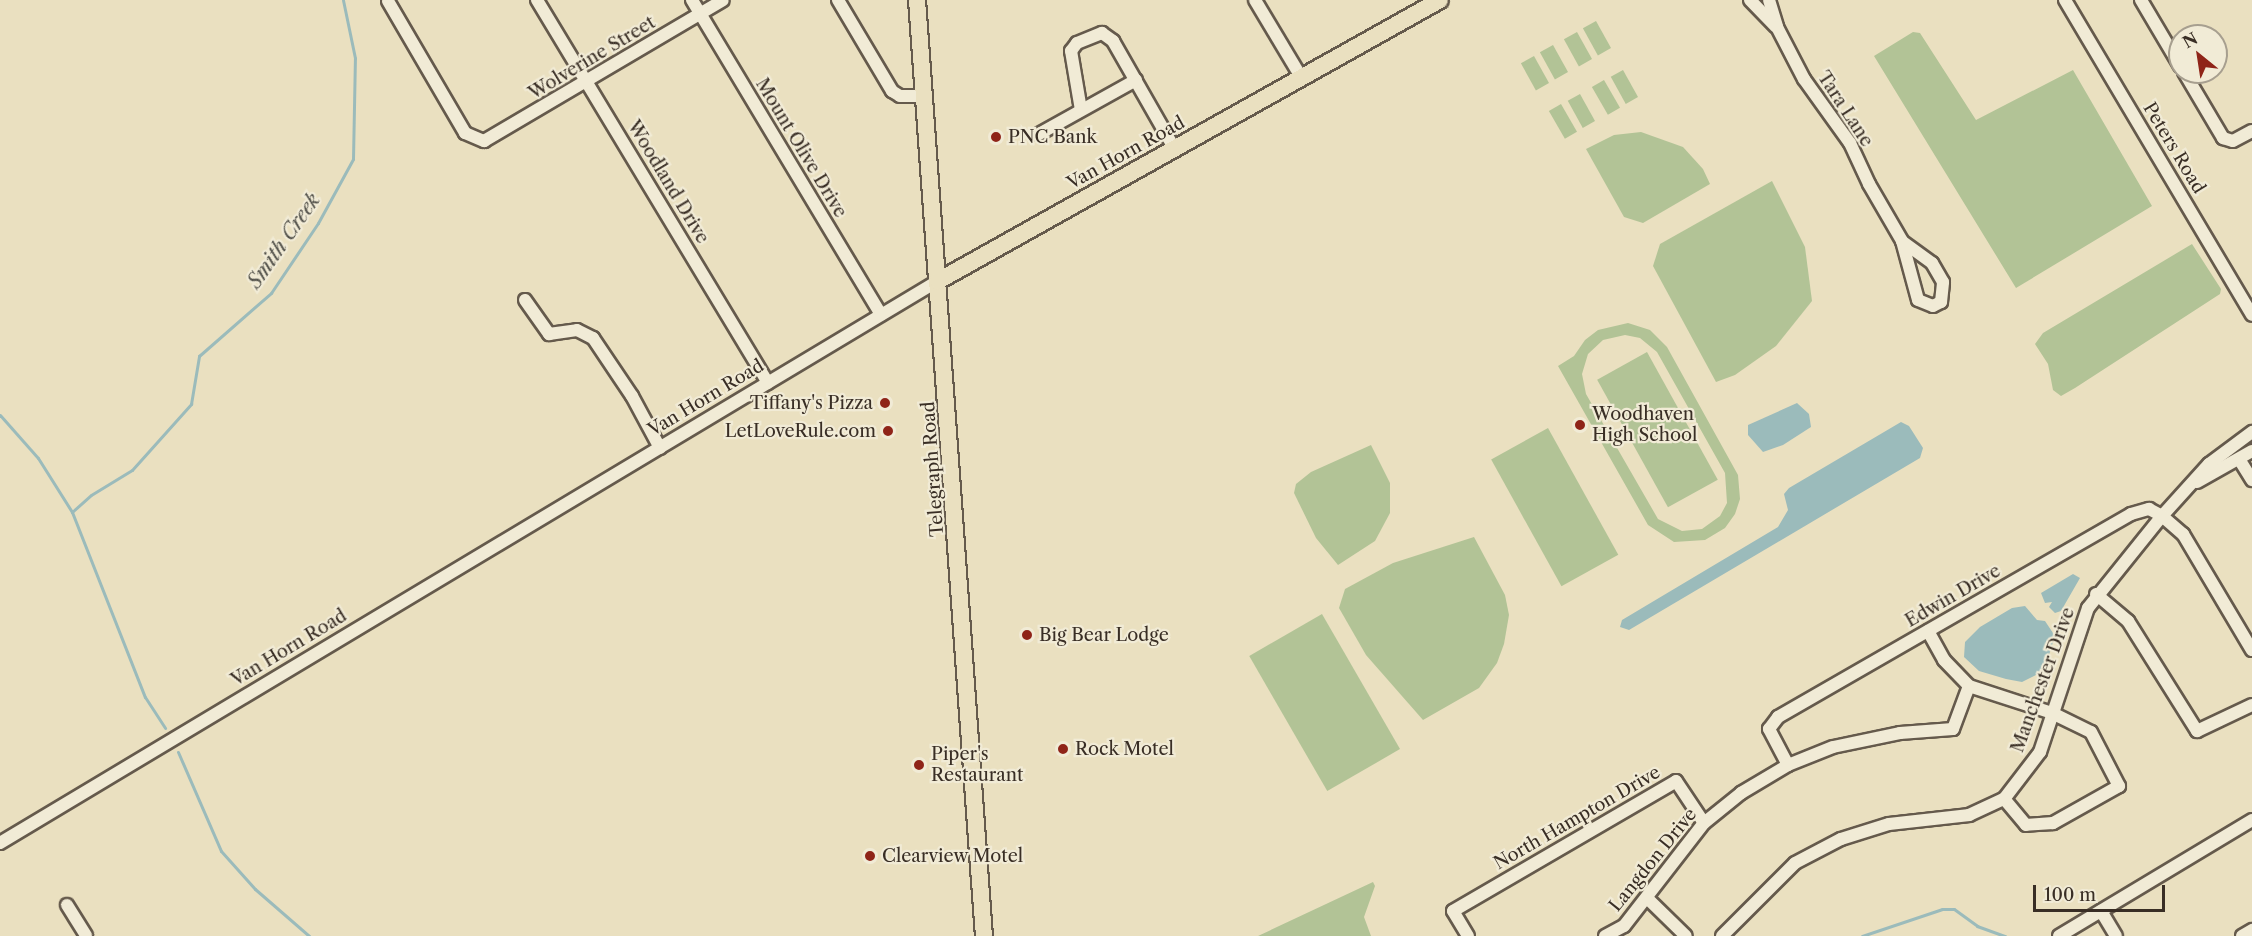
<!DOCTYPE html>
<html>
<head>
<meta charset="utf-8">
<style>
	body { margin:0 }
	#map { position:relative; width:2252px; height:936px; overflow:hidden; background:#eae0c0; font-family:"Libre Caslon Text",serif }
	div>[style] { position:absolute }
	.green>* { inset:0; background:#b2c396; transform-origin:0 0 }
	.water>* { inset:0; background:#9bbbbb }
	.stream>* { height:3px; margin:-1.5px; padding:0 1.5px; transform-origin:1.5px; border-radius:1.5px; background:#9bbbbb }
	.roads { filter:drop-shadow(2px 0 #655a4c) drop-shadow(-2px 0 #655a4c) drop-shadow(0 2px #655a4c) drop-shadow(0 -2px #655a4c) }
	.minor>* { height:12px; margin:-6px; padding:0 6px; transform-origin:6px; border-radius:6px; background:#f1ebd6 }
	.major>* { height:16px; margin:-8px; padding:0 8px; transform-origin:8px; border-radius:8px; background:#eae0c0 }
	.dots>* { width:16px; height:16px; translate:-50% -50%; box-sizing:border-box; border:3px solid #f1ebd6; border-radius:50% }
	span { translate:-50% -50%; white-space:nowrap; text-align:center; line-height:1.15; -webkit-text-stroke:4.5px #f1ebd6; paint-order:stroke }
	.street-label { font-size:18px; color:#392e25 }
	.poi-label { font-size:18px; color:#392e25 }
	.left { translate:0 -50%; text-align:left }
	.right { translate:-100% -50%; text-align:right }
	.water-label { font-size:20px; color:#52514a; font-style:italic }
	.north { position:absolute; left:2168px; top:24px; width:60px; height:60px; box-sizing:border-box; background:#f1ebd6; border:2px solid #a79f8f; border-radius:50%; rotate:330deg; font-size:16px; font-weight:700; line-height:24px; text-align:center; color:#392e25 }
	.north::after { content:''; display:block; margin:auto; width:21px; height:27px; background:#8f2418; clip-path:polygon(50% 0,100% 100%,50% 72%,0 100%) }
	.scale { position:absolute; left:2033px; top:885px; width:132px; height:27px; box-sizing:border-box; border:3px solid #392e25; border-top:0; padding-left:8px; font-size:18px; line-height:21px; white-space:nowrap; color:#392e25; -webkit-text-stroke:4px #f1ebd6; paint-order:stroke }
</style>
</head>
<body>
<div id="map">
	<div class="green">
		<i style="left:1596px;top:21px;width:31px;height:15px;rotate:61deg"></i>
		<i style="left:1577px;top:32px;width:31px;height:15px;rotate:61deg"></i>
		<i style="clip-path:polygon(1913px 32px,1920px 33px,1976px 120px,2073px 70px,2152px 206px,2016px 288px,1874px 56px)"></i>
		<i style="left:1553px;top:45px;width:31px;height:15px;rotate:61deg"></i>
		<i style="left:1534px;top:56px;width:31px;height:15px;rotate:61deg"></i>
		<i style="left:1623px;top:70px;width:31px;height:14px;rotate:61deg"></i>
		<i style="left:1604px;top:80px;width:32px;height:14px;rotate:60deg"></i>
		<i style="left:1580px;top:94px;width:31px;height:14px;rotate:61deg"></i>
		<i style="left:1561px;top:104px;width:32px;height:14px;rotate:60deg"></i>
		<i style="clip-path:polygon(1641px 132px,1683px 147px,1703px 169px,1710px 184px,1643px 223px,1624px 217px,1586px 149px,1614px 135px)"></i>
		<i style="clip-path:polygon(1772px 181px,1805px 247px,1812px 301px,1776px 346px,1735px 375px,1716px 382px,1653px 266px,1660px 244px)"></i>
		<i style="clip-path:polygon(2192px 244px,2221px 289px,2220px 294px,2075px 388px,2061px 396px,2053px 390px,2048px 364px,2035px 344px,2043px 333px)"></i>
		<i style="clip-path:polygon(evenodd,1628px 323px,1650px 330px,1667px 347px,1738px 475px,1740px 499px,1735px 514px,1725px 528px,1705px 540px,1674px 542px,1648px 525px,1558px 366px,1574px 356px,1585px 340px,1598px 330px,1628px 323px,1625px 335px,1640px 338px,1657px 352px,1725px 473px,1727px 503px,1720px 516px,1702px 529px,1682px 531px,1658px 519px,1586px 394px,1582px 374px,1588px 354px,1603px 340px,1625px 335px)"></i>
		<i style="left:1647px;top:352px;width:146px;height:57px;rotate:61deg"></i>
		<i style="left:1548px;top:428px;width:145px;height:65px;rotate:61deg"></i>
		<i style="clip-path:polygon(1371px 445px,1390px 483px,1390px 513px,1375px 541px,1338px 565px,1316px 538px,1294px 493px,1296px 484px,1311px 472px)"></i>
		<i style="clip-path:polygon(1474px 537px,1505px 595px,1509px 615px,1504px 644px,1497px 663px,1479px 688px,1423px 720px,1366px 655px,1339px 608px,1345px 589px,1393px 563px)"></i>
		<i style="left:1322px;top:614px;width:156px;height:84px;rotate:60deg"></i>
		<i style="clip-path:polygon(1373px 882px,1375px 886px,1364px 917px,1371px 936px,1258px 936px)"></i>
	</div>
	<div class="water">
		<i style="clip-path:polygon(1797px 403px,1809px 414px,1811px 427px,1783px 445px,1763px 452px,1748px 435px,1748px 425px)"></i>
		<i style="clip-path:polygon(1901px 422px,1909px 426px,1923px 448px,1920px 458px,1629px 630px,1620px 627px,1622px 620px,1778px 527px,1788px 510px,1784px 494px,1789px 488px)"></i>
		<i style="clip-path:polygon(2073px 574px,2080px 578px,2061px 611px,2055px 613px,2049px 607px,2052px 602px,2045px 603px,2041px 593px)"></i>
		<i style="clip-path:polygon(2025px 606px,2037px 620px,2045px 621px,2055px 636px,2044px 671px,2022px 682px,2006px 679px,1979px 671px,1964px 657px,1965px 642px,1980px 627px,2012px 608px)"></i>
	</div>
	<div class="stream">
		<i style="left:0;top:415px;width:57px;rotate:48.5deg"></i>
		<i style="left:38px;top:458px;width:64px;rotate:57.8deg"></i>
		<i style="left:72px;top:512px;width:199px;rotate:68.5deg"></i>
		<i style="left:145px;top:697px;width:37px;rotate:57deg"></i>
		<i style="left:72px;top:512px;width:25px;rotate:-42deg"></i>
		<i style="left:91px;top:495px;width:48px;rotate:-31.4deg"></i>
		<i style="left:132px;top:470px;width:89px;rotate:-48.2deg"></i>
		<i style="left:191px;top:404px;width:49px;rotate:-80.5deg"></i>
		<i style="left:199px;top:356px;width:96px;rotate:-41.2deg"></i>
		<i style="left:271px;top:293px;width:84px;rotate:-56.1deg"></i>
		<i style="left:318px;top:223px;width:73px;rotate:-61.3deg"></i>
		<i style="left:353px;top:159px;width:101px;rotate:-88.9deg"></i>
		<i style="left:355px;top:58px;width:59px;rotate:-101.7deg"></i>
		<i style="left:178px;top:752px;width:108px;rotate:66.5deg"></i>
		<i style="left:221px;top:851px;width:51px;rotate:48.2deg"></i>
		<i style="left:255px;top:889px;width:72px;rotate:41deg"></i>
		<i style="left:1862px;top:936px;width:84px;rotate:-18.6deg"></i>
		<i style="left:1942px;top:909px;width:12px"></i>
		<i style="left:1954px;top:909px;width:29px;rotate:36deg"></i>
		<i style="left:1977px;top:926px;width:30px;rotate:20deg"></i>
	</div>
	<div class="roads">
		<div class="minor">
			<i style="left:537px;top:0;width:447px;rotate:58.9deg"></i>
			<i style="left:692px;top:0;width:367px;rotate:59deg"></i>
			<i style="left:838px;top:0;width:106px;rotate:59.3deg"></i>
			<i style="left:892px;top:91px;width:9px;rotate:32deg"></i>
			<i style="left:900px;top:96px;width:25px"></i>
			<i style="left:1255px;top:0;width:90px;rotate:59.1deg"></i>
			<i style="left:1750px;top:0;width:37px;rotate:46deg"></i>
			<i style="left:1769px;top:0;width:28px;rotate:73deg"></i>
			<i style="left:1777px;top:27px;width:59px;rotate:62.6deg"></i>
			<i style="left:1804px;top:79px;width:79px;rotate:54.3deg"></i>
			<i style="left:1850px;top:143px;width:45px;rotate:65.1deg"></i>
			<i style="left:1869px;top:184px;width:66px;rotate:59.9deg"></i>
			<i style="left:1902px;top:241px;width:61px;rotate:74.8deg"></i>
			<i style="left:1918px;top:300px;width:16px;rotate:22deg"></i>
			<i style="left:1933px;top:306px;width:9px;rotate:-27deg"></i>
			<i style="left:1941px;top:302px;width:20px;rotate:-84deg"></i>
			<i style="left:1943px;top:282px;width:22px;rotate:-120deg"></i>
			<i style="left:1932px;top:263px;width:37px;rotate:-144deg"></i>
			<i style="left:2065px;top:0;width:366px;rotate:59.3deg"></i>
			<i style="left:2141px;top:0;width:77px;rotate:59.4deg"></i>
			<i style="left:388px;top:1px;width:153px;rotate:59.7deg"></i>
			<i style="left:465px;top:133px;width:21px;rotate:23deg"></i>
			<i style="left:484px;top:141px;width:277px;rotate:-30.5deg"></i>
			<i style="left:2184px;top:72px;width:77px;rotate:59.4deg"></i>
			<i style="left:2223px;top:138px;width:10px;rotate:17deg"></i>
			<i style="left:2233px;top:141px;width:21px;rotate:-28deg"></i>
			<i style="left:1081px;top:110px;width:60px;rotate:-99.6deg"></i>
			<i style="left:1071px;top:51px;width:10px;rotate:-53deg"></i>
			<i style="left:1077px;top:43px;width:27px;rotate:-22deg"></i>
			<i style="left:1102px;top:33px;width:14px;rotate:36deg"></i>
			<i style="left:1113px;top:41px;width:123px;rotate:60.3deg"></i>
			<i style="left:1039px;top:134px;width:111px;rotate:-29.1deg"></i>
			<i style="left:525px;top:300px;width:42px;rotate:54.8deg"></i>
			<i style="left:549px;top:334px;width:28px;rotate:-8deg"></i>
			<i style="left:577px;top:330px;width:18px;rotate:27deg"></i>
			<i style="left:593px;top:338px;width:70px;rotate:56.1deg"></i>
			<i style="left:632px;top:396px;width:59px;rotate:61.7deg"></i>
			<i style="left:2239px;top:459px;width:25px;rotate:58deg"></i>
			<i style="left:2197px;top:482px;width:63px;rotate:-29.4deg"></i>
			<i style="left:2096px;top:594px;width:42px;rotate:40.2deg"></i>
			<i style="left:2128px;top:621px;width:130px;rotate:57.9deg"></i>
			<i style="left:2197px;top:731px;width:61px;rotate:-25.3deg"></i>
			<i style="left:1928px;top:631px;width:33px;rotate:61deg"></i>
			<i style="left:1944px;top:660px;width:36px;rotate:46deg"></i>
			<i style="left:1969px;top:686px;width:87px;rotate:18deg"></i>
			<i style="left:2052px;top:713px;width:43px;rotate:26deg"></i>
			<i style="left:2091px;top:732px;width:61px;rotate:62.6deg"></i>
			<i style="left:2119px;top:786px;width:76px;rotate:150.7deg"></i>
			<i style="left:2053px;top:823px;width:27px;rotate:176deg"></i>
			<i style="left:2026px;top:825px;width:34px;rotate:-130deg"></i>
			<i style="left:1788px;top:765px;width:41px;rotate:-117.8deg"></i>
			<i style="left:1769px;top:729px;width:15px;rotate:-53deg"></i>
			<i style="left:1778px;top:717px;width:407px;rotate:-29.9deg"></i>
			<i style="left:2131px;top:514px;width:19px;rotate:-16deg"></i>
			<i style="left:2149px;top:509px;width:15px;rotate:28deg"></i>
			<i style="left:2162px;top:516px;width:70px;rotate:-47.9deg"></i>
			<i style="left:2209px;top:464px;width:54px;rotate:-36.7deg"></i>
			<i style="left:0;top:843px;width:1093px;rotate:-30.93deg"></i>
			<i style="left:1647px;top:898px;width:54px;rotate:44.3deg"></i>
			<i style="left:67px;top:905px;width:36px;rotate:58deg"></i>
			<i style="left:2101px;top:911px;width:29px;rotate:59deg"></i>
			<i style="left:1468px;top:936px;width:29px;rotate:-121deg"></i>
			<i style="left:1453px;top:911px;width:258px;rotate:-30.2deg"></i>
			<i style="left:1676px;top:781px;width:50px;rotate:56.3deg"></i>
			<i style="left:1605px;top:936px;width:21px;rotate:-28deg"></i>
			<i style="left:1624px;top:926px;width:130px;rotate:-52.2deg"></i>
			<i style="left:1704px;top:823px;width:48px;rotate:-39deg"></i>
			<i style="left:1741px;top:793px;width:55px;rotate:-30.8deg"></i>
			<i style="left:1788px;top:765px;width:48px;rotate:-21.8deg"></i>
			<i style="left:1833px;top:747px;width:68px;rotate:-11.8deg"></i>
			<i style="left:1900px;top:733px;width:53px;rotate:-4.3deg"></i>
			<i style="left:1953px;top:729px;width:46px;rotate:-69.6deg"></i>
			<i style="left:1722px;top:936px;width:103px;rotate:-45deg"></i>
			<i style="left:1795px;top:863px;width:52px;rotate:-27.6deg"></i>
			<i style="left:1841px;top:839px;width:50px;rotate:-17.4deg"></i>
			<i style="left:1889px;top:824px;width:81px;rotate:-6.4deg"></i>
			<i style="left:1969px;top:815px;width:38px;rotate:-25deg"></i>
			<i style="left:2004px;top:799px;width:59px;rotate:-52.5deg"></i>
			<i style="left:2040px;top:752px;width:152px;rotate:-71.6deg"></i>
			<i style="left:2088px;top:608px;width:118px;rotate:-51.2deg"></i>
			<i style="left:2162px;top:516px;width:28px;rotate:41deg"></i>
			<i style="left:2183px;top:534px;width:135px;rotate:59.3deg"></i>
			<i style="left:2059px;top:936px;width:225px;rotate:-31deg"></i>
			<i style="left:2242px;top:936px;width:12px;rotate:-31deg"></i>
		</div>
		<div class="major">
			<i style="left:917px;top:0;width:938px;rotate:85.91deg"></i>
			<i style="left:938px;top:281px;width:575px;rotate:-29.24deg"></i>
		</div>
	</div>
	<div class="dots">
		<i style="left:996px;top:137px;background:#8f2418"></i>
		<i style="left:885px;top:403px;background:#8f2418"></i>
		<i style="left:1580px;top:425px;background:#8f2418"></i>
		<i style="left:888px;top:431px;background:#8f2418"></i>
		<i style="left:1027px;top:635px;background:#8f2418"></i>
		<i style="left:1063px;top:749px;background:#8f2418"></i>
		<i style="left:919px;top:765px;background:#8f2418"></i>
		<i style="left:870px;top:856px;background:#8f2418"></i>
	</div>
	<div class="street-label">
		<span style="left:592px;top:58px;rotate:-31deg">Wolverine Street</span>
		<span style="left:1845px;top:109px;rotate:57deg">Tara Lane</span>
		<span style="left:801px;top:148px;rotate:59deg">Mount Olive Drive</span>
		<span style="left:2174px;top:148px;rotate:59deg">Peters Road</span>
		<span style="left:1126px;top:153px;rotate:-29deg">Van Horn Road</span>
		<span style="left:668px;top:182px;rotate:59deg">Woodland Drive</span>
		<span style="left:706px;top:398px;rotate:-31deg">Van Horn Road</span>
		<span style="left:933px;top:469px;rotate:-94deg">Telegraph Road</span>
		<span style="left:1953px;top:596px;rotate:-30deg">Edwin Drive</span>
		<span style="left:289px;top:648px;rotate:-31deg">Van Horn Road</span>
		<span style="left:2043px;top:680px;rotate:-70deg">Manchester Drive</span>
		<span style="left:1577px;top:818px;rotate:-30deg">North Hampton Drive</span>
		<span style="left:1653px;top:860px;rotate:-51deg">Langdon Drive</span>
	</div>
	<div class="poi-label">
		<span class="left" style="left:1008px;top:137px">PNC Bank</span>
		<span class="right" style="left:873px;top:403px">Tiffany's Pizza</span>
		<span class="left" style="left:1592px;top:425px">Woodhaven<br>High School</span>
		<span class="right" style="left:876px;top:431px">LetLoveRule.com</span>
		<span class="left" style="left:1039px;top:635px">Big Bear Lodge</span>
		<span class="left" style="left:1075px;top:749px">Rock Motel</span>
		<span class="left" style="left:931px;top:765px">Piper's<br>Restaurant</span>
		<span class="left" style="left:882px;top:856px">Clearview Motel</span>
	</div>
	<div class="water-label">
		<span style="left:284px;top:241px;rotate:-55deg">Smith Creek</span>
	</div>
	<div class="north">N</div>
	<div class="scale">100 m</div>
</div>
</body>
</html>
